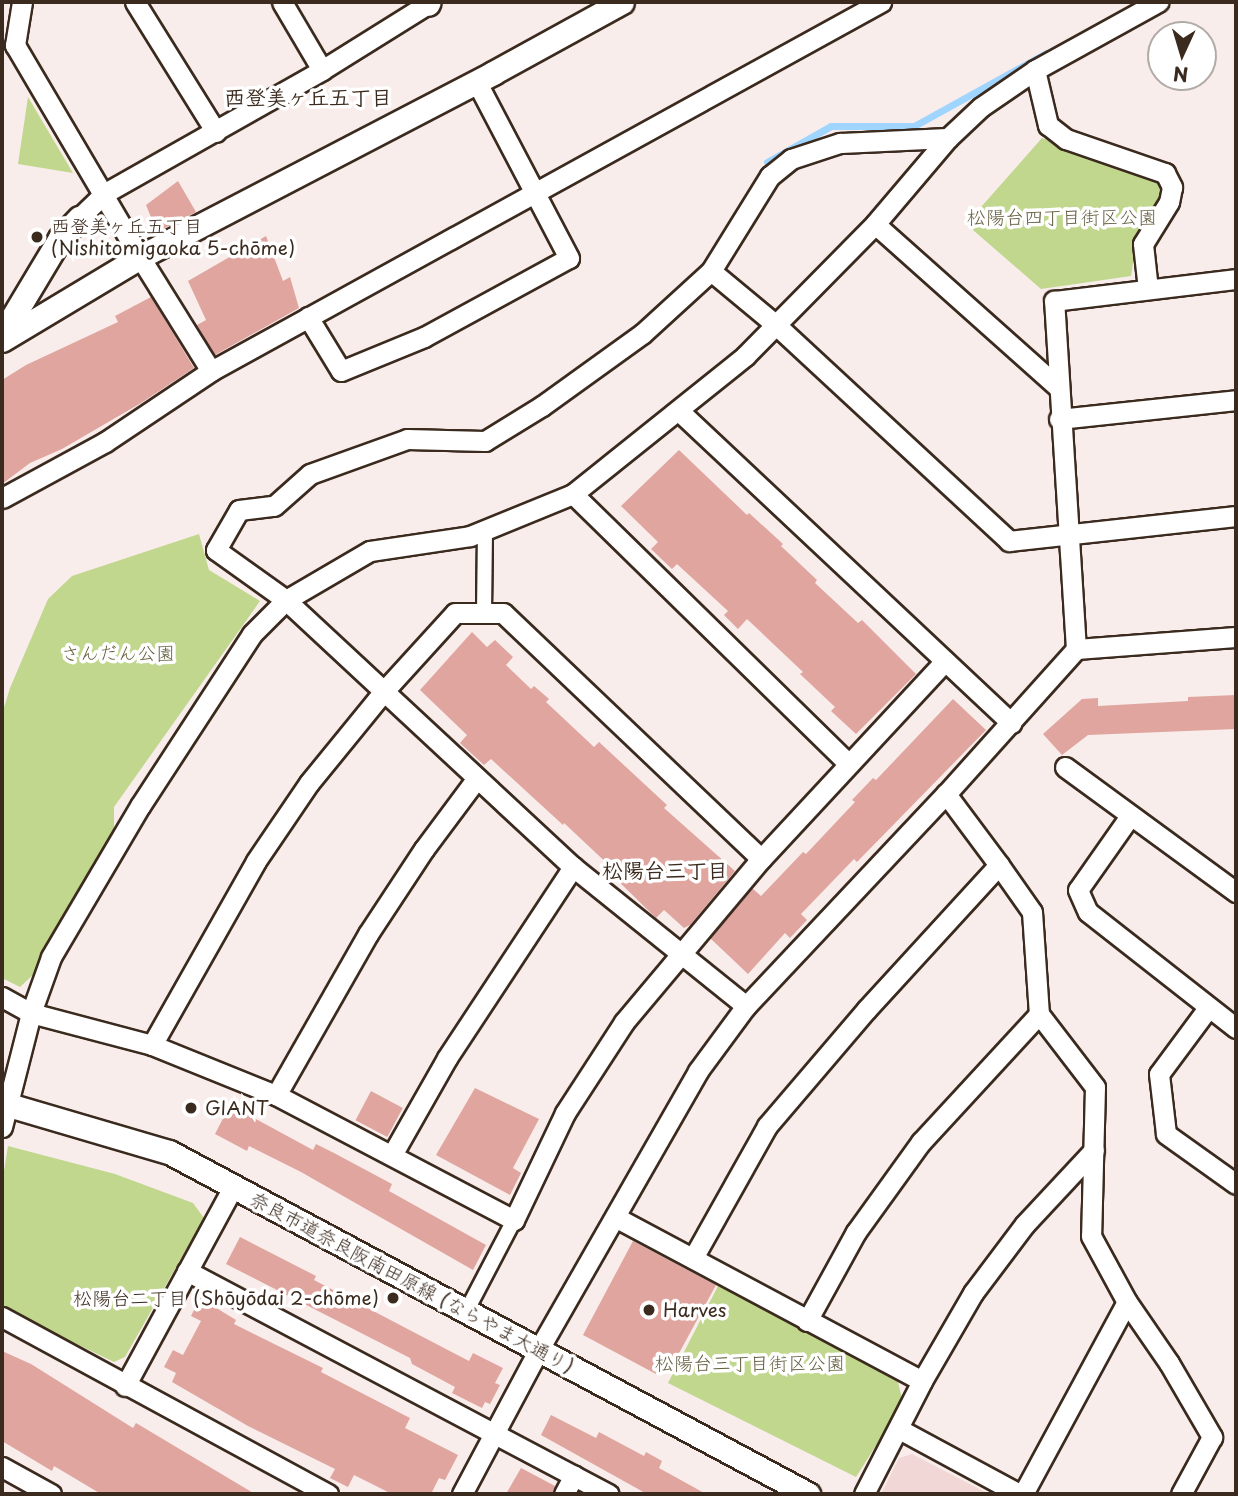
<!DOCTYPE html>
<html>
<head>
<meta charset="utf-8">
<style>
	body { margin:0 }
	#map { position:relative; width:1238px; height:1496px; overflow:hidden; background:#f9edec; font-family:"Playpen Sans","Klee One",sans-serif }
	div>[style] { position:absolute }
	.built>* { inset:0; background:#f1d7d5 }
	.green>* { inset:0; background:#c0d78d }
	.stream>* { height:7px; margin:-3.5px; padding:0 3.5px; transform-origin:3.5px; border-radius:3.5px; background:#9fd5fe }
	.building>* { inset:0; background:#dfa59e; transform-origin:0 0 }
	.roads { filter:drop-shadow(2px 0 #3b2a1e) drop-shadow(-2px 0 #3b2a1e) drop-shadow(0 2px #3b2a1e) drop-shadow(0 -2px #3b2a1e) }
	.pedestrian>* { height:14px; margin:-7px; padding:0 7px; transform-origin:7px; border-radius:7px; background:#fff }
	.minor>* { height:19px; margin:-9.5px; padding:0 9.5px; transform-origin:9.5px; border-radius:9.5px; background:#fff }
	.tertiary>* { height:23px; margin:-11.5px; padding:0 11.5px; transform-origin:11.5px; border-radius:11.5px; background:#fff }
	.dots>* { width:19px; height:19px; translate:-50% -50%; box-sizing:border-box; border:4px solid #fff; border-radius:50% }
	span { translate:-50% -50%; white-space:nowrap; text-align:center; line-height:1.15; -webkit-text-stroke:7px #fff; paint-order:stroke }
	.park-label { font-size:19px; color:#635e3f }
	.poi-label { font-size:19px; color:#3b2a1e }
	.left { translate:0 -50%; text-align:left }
	.right { translate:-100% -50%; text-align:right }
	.street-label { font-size:19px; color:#3b2a1e }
	.neighbourhood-label { font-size:21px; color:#3b2a1e; font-weight:700 }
	.frame { position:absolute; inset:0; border:4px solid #3b2a1e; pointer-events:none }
	.north { position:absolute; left:1147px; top:21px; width:70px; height:70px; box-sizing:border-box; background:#fff; border:2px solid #b1aaa5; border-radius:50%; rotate:184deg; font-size:19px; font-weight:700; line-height:28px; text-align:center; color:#3b2a1e }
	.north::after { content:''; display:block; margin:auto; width:24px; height:32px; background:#3b2a1e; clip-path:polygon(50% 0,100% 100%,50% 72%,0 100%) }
</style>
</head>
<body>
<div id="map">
	<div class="built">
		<i style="clip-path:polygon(912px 1454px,989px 1494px,881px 1494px,899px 1458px)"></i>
	</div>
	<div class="green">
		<i style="clip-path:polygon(28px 97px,73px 173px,18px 164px)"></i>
		<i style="clip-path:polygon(1042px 138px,1161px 181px,1163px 195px,1137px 237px,1131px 276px,1041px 289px,966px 224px)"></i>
		<i style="clip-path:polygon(199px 534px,209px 570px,260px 601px,114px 807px,114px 828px,34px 974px,20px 987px,2px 978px,2px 714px,10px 688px,48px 599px,72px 576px)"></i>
		<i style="clip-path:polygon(8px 1146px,115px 1174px,193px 1203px,204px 1218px,125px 1357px,114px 1362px,2px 1308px,2px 1183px)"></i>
		<i style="clip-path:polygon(719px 1284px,898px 1382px,903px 1403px,856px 1477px,668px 1383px)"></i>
	</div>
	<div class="stream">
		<i style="left:767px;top:162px;width:73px;rotate:-29.4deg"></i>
		<i style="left:831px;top:126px;width:83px"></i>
		<i style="left:914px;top:126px;width:151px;rotate:-28.9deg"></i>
	</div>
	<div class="building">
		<i style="clip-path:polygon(178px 181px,196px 212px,157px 232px,146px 205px)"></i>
		<i style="clip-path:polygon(266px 236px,283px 281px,290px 277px,299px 308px,215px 355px,197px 325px,206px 320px,188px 281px)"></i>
		<i style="clip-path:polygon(151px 297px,194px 368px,141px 403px,62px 449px,30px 463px,2px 484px,2px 380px,26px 365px,118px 322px,115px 316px)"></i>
		<i style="clip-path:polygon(679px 450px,747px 515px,749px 513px,783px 544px,781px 546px,817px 580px,815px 583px,858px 623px,862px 620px,916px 674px,856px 734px,831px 711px,835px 707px,800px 674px,803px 672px,747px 619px,738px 629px,724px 615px,728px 611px,677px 564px,672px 569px,651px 549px,658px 542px,621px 506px)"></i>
		<i style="clip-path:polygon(472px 632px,487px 647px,495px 640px,513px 657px,506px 665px,531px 689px,534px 686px,549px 699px,546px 702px,594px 747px,599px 742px,667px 805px,664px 808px,735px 871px,690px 925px,684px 928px,664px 910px,656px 918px,610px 873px,613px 869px,564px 823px,563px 825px,491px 759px,484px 765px,460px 743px,467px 735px,420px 690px)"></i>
		<i style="clip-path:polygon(1236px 695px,1236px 729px,1088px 735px,1062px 755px,1043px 734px,1082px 699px,1098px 698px,1098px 706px,1188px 701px,1188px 697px)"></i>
		<i style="clip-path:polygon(953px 699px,986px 730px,857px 862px,854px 859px,801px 914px,807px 920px,790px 938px,785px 933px,748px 974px,710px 938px,752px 888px,761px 896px,803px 852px,806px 854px,855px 802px,852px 800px,873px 778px,876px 780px)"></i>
		<i style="clip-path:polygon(475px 1088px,539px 1119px,513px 1168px,521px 1173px,510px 1195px,436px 1155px)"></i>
		<i style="left:371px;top:1091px;width:36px;height:33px;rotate:28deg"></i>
		<i style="clip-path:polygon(230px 1105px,313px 1150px,316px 1144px,334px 1153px,392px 1184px,389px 1191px,486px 1245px,473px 1270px,301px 1172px,249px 1146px,247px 1151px,215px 1134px)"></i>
		<i style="clip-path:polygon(240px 1237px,316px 1276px,314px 1280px,421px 1336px,469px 1361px,473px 1353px,503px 1368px,495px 1383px,500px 1385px,490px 1404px,485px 1402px,482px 1408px,452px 1393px,455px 1387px,412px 1364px,410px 1358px,226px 1264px)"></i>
		<i style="clip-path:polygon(633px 1241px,716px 1285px,671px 1368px,663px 1364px,656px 1374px,583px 1335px)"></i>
		<i style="clip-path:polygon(200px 1298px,236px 1320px,234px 1324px,323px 1368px,321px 1372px,410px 1418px,405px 1428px,458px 1455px,445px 1480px,439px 1478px,431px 1494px,392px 1494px,354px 1475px,348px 1487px,330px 1478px,335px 1469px,248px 1426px,172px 1382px,176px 1373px,164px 1367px,173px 1350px,183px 1355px,201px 1321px,191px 1316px)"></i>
		<i style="clip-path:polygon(2px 1351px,31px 1364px,133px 1428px,136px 1423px,255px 1494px,101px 1494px,54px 1466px,52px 1471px,2px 1441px)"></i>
		<i style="clip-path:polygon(551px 1415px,596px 1438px,599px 1432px,644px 1456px,646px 1452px,662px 1461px,659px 1468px,706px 1494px,647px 1494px,541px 1435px)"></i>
		<i style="clip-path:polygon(521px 1468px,555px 1486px,552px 1494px,506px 1494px)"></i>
	</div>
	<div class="roads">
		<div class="pedestrian">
			<i style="left:484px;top:613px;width:83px;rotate:-89.3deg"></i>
			<i style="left:467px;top:1310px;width:102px;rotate:-62.4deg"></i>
		</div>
		<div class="minor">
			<i style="left:22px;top:2px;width:44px;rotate:99.2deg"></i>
			<i style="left:15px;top:45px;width:246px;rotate:59.5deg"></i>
			<i style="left:140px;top:257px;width:134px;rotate:58.1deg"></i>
			<i style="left:135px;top:2px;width:153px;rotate:58.1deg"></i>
			<i style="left:282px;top:2px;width:79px;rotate:59.5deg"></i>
			<i style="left:1035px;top:70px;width:57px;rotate:76.7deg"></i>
			<i style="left:1048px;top:125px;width:23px;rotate:38deg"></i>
			<i style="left:1066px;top:139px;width:105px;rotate:19deg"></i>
			<i style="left:1165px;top:173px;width:16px;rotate:63deg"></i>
			<i style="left:1172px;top:187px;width:15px;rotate:101deg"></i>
			<i style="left:1169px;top:202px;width:49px;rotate:121.8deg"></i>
			<i style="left:1143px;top:244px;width:45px;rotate:83.7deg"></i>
			<i style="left:79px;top:218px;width:36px;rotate:-44deg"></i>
			<i style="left:105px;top:193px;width:249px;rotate:-29.5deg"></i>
			<i style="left:322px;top:70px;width:128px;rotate:-32deg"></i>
			<i style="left:875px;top:224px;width:113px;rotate:-49.7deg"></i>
			<i style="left:948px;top:138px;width:45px;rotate:-43.2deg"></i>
			<i style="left:981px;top:107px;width:65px;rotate:-34.4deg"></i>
			<i style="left:1035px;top:70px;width:141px;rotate:-28.9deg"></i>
			<i style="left:711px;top:271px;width:112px;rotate:-58.2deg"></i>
			<i style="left:770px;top:176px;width:27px;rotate:-39deg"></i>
			<i style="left:791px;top:159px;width:52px;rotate:-18.1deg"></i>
			<i style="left:840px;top:143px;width:108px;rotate:-2.7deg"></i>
			<i style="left:308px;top:317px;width:63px;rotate:58.6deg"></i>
			<i style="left:341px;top:371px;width:90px;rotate:-22.3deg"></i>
			<i style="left:424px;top:337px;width:165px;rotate:-28.6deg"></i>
			<i style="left:569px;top:258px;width:200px;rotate:-117.7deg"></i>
			<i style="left:679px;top:411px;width:456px;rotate:43.2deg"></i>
			<i style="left:1059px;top:419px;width:178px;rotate:-6.1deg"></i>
			<i style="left:573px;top:494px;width:386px;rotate:44.4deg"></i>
			<i style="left:2px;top:498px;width:117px;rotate:-28.5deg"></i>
			<i style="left:105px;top:442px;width:128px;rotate:-33.8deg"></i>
			<i style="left:211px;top:371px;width:765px;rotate:-28.84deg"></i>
			<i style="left:1076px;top:649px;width:349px;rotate:-93.6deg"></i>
			<i style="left:1054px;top:301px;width:183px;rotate:-6.9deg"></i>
			<i style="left:1065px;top:767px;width:212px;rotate:36.2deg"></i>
			<i style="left:477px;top:778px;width:89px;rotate:126.7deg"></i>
			<i style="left:424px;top:849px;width:102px;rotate:123.4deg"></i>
			<i style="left:368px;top:934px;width:185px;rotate:119.7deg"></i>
			<i style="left:276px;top:1095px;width:269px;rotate:27.7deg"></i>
			<i style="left:514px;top:1220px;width:119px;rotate:-64.5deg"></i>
			<i style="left:565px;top:1113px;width:108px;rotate:-57deg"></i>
			<i style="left:624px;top:1022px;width:213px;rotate:-50deg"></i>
			<i style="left:761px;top:859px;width:270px;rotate:-47.1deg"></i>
			<i style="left:1130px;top:816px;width:90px;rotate:125.1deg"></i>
			<i style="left:1078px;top:890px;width:24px;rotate:66deg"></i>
			<i style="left:1088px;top:912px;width:188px;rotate:38.1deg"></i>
			<i style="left:999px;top:865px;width:57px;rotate:54.9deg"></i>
			<i style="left:1032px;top:912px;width:102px;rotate:86.1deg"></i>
			<i style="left:1039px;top:1014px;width:92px;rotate:52.5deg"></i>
			<i style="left:1095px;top:1087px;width:149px;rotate:91.5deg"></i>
			<i style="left:1091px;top:1236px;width:75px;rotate:61.4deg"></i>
			<i style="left:1127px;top:1302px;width:74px;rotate:55.5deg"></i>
			<i style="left:1169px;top:1363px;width:86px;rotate:59.8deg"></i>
			<i style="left:1212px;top:1437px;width:65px;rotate:118.5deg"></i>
			<i style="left:2px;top:997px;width:33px;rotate:29deg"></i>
			<i style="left:31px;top:1013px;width:125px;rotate:14.8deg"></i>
			<i style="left:152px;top:1045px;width:134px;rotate:22deg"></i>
			<i style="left:746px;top:1006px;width:222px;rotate:-141.2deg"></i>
			<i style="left:573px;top:867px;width:392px;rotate:-137.1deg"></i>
			<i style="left:286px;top:600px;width:86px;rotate:-144.5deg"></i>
			<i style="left:216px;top:550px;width:46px;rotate:-60.1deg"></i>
			<i style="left:239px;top:510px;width:35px;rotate:-7deg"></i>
			<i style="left:274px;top:506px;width:48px;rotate:-41.6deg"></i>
			<i style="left:310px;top:474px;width:103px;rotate:-19.8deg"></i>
			<i style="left:407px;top:439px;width:78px;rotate:1.5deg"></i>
			<i style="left:485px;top:441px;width:67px;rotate:-31.6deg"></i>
			<i style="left:542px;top:406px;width:123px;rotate:-35.8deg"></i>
			<i style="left:642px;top:334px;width:93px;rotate:-42.4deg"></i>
			<i style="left:711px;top:271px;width:85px;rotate:39.7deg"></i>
			<i style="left:776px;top:325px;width:318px;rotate:42.8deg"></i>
			<i style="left:1009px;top:541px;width:228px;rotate:-6.3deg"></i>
			<i style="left:1208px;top:1008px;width:82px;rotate:126.6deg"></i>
			<i style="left:1159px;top:1074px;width:60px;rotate:83.3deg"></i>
			<i style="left:1166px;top:1134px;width:86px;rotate:35.5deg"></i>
			<i style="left:152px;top:1045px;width:211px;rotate:-60.5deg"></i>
			<i style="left:256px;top:861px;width:94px;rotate:-55.8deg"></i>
			<i style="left:309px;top:783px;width:119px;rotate:-50.8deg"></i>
			<i style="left:384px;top:691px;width:105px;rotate:-47.7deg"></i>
			<i style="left:455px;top:613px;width:48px"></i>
			<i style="left:503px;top:613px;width:356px;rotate:43.6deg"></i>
			<i style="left:2px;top:1127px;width:118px;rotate:-75.7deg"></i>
			<i style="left:31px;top:1013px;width:59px;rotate:-70.3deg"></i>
			<i style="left:51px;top:957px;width:175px;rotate:-59.5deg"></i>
			<i style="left:140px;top:806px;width:205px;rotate:-56.9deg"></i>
			<i style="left:252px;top:634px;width:48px;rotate:-45deg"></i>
			<i style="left:286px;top:600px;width:97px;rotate:-30.3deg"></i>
			<i style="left:370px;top:551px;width:101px;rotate:-8.5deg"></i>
			<i style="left:470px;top:536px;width:111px;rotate:-22.2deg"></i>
			<i style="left:573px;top:494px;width:221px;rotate:-38.7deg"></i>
			<i style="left:745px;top:356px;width:185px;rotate:-45.4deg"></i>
			<i style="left:875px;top:224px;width:244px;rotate:41.7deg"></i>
			<i style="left:392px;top:1155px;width:112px;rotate:-60.4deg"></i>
			<i style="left:447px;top:1058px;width:229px;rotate:-56.6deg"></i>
			<i style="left:615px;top:1217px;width:348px;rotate:28.1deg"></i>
			<i style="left:922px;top:1381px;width:102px;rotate:-59.9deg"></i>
			<i style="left:973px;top:1293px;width:86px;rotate:-53deg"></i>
			<i style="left:1025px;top:1224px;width:101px;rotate:-47deg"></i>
			<i style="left:693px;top:1258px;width:151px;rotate:-60.7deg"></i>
			<i style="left:767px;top:1126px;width:153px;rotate:-49.5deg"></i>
			<i style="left:866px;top:1010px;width:197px;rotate:-47.5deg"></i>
			<i style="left:999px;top:865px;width:89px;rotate:-126.7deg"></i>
			<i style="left:187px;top:1271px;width:477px;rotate:27.9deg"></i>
			<i style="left:2px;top:1317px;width:371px;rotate:28.5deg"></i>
			<i style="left:807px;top:1321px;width:102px;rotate:-61.2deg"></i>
			<i style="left:856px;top:1232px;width:111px;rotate:-54.2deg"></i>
			<i style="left:921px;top:1142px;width:174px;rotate:-47.3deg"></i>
			<i style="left:125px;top:1386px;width:226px;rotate:-61.5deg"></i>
			<i style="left:899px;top:1429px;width:136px;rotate:28.4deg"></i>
			<i style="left:2px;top:1467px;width:56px;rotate:28.9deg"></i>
			<i style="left:462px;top:1494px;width:164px;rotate:-62deg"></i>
			<i style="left:539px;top:1349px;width:320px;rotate:-60.2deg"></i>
			<i style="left:698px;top:1071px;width:81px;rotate:-53.6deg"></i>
			<i style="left:746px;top:1006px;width:291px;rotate:-46.7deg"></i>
			<i style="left:946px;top:794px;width:195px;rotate:-48.1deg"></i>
			<i style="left:1076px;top:649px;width:160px;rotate:-4.3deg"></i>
			<i style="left:564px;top:1494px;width:21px;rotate:-62deg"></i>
			<i style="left:864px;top:1494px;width:127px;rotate:-62.8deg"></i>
			<i style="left:1023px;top:1494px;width:218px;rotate:-61.6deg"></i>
		</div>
		<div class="tertiary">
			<i style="left:427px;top:2px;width:2px;rotate:63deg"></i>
			<i style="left:2px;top:335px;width:113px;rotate:-59.1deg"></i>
			<i style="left:60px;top:238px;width:28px;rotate:-46deg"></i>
			<i style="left:2px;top:340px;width:161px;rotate:-31deg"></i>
			<i style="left:140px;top:257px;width:398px;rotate:-27.5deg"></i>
			<i style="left:493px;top:73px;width:147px;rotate:-28.8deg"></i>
			<i style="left:2px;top:1103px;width:174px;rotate:16.4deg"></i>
			<i style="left:169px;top:1152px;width:725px;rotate:28.16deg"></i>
		</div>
	</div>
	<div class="dots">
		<i style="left:37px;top:237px;background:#3b2a1e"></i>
		<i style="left:191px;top:1108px;background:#3b2a1e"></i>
		<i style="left:393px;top:1298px;background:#3b2a1e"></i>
		<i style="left:649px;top:1310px;background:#3b2a1e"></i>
	</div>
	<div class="park-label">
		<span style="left:1062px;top:217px">松陽台四丁目街区公園</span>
		<span style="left:118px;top:653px">さんだん公園</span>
		<span style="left:750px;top:1363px">松陽台三丁目街区公園</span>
	</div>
	<div class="poi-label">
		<span class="left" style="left:51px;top:237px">西登美ヶ丘五丁目<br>(Nishitomigaoka 5-chōme)</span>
		<span class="left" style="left:205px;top:1108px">GIANT</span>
		<span class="right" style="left:379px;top:1298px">松陽台二丁目 (Shōyōdai 2-chōme)</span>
		<span class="left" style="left:663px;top:1310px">Harves</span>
	</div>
	<div class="street-label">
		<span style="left:412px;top:1282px;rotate:28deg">奈良市道奈良阪南田原線 (ならやま大通り)</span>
	</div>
	<div class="neighbourhood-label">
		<span style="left:308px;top:96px">西登美ヶ丘五丁目</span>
		<span style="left:665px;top:869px">松陽台三丁目</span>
	</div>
	<div class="frame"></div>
	<div class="north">N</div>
</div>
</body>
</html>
